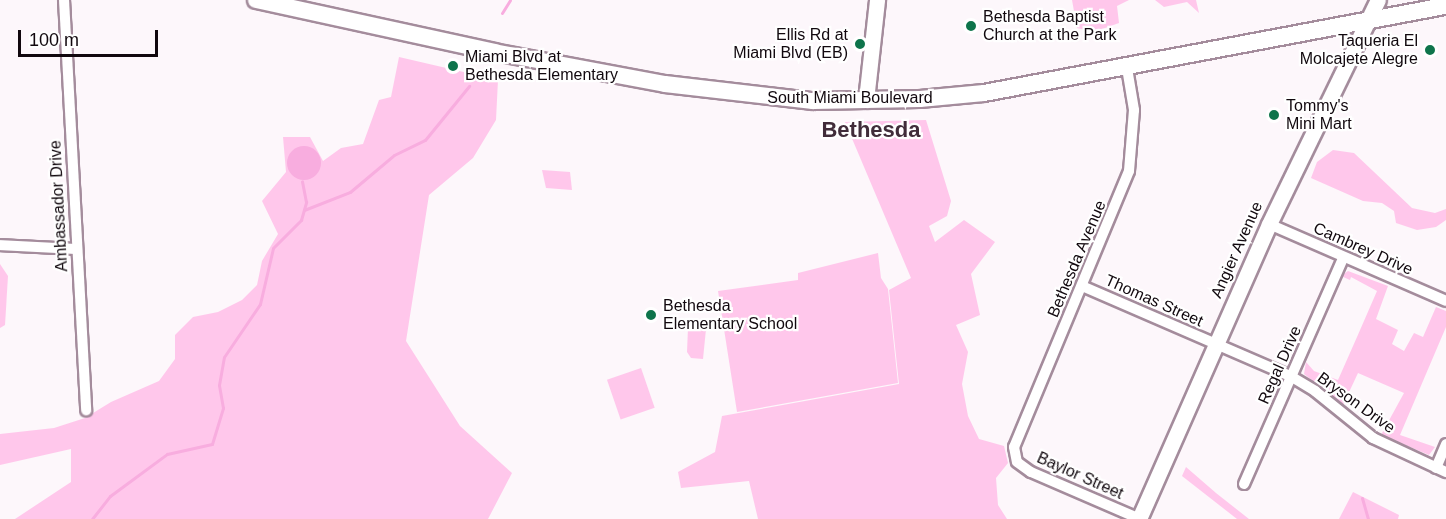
<!DOCTYPE html>
<html>
<head>
<meta charset="utf-8">
<style>
	body { margin:0 }
	#map { position:relative; width:1446px; height:519px; overflow:hidden; background:#fdf7fb; font-family:Arial,sans-serif }
	div>[style] { position:absolute }
	.green>* { inset:0; background:#ffc7eb; transform-origin:0 0 }
	.water>* { inset:0; background:#f8addf }
	.round { border-radius:50% }
	.stream>* { height:3px; margin:-1.5px; padding:0 1.5px; transform-origin:1.5px; border-radius:1.5px; background:#f8addf }
	.roads { filter:drop-shadow(2px 0 #a48c9c) drop-shadow(-2px 0 #a48c9c) drop-shadow(0 2px #a48c9c) drop-shadow(0 -2px #a48c9c) }
	.street>* { height:10px; margin:-5px; padding:0 5px; transform-origin:5px; border-radius:5px; background:#fff }
	.secondary>* { height:15px; margin:-7.5px; padding:0 7.5px; transform-origin:7.5px; border-radius:7.5px; background:#fff }
	.primary>* { height:16px; margin:-8px; padding:0 8px; transform-origin:8px; border-radius:8px; background:#fff }
	.dots>* { width:16px; height:16px; translate:-50% -50%; box-sizing:border-box; border:3px solid #fff; border-radius:50% }
	span { translate:-50% -50%; white-space:nowrap; text-align:center; line-height:1.15; -webkit-text-stroke:4.5px #fff; paint-order:stroke }
	.poi-label { font-size:16px; color:#11080e }
	.left { translate:0 -50%; text-align:left }
	.right { translate:-100% -50%; text-align:right }
	.street-label { font-size:16px; color:#11080e }
	.district-label { font-size:22px; color:#412d3a; font-weight:700 }
	.scale { position:absolute; left:18px; top:30px; width:140px; height:27px; box-sizing:border-box; border:3px solid #11080e; border-top:0; padding-left:8px; font-size:18px; line-height:21px; white-space:nowrap; color:#11080e; -webkit-text-stroke:4px #fff; paint-order:stroke }
</style>
</head>
<body>
<div id="map">
	<div class="green">
		<i style="clip-path:polygon(1072px 0,1129px 0,1117px 6px,1119px 23px,1094px 32px,1077px 28px)"></i>
		<i style="clip-path:polygon(1155px 0,1196px 0,1199px 13px,1187px 2px,1164px 7px)"></i>
		<i style="clip-path:polygon(399px 57px,498px 80px,496px 120px,473px 158px,429px 195px,406px 341px,460px 426px,512px 473px,488px 519px,15px 519px,71px 482px,71px 449px,0 465px,0 434px,54px 428px,85px 418px,111px 402px,159px 381px,175px 359px,175px 335px,193px 317px,218px 312px,242px 300px,257px 285px,262px 261px,278px 234px,262px 201px,286px 172px,283px 137px,310px 137px,323px 161px,341px 148px,363px 144px,379px 100px,391px 97px)"></i>
		<i style="clip-path:polygon(926px 120px,951px 201px,947px 216px,929px 226px,935px 242px,964px 220px,995px 242px,971px 274px,980px 315px,956px 325px,968px 352px,962px 384px,968px 416px,979px 439px,1004px 446px,1008px 463px,996px 478px,998px 505px,1007px 519px,758px 519px,749px 481px,681px 488px,678px 472px,715px 452px,722px 416px,899px 384px,889px 290px,911px 278px,845px 122px)"></i>
		<i style="clip-path:polygon(1333px 150px,1354px 153px,1412px 208px,1435px 213px,1446px 209px,1446px 220px,1436px 227px,1417px 230px,1396px 223px,1394px 211px,1382px 203px,1363px 201px,1311px 178px,1317px 162px)"></i>
		<i style="clip-path:polygon(542px 170px,570px 172px,572px 190px,546px 188px)"></i>
		<i style="clip-path:polygon(878px 253px,881px 278px,888px 289px,898px 383px,737px 412px,718px 291px,798px 280px,798px 273px)"></i>
		<i style="clip-path:polygon(0 264px,8px 276px,5px 325px,0 328px)"></i>
		<i style="clip-path:polygon(1348px 271px,1388px 286px,1376px 319px,1398px 330px,1392px 344px,1404px 351px,1414px 333px,1423px 337px,1436px 307px,1446px 311px,1446px 327px,1400px 435px,1435px 447px,1429px 455px,1381px 435px,1404px 393px,1358px 373px,1343px 405px,1304px 374px,1306px 362px,1314px 371px,1338px 380px,1357px 337px,1377px 291px,1351px 277px,1350px 280px,1341px 276px)"></i>
		<i style="clip-path:polygon(688px 328px,706px 329px,703px 359px,691px 358px,687px 352px)"></i>
		<i style="left:641px;top:368px;width:42px;height:36px;rotate:71deg"></i>
		<i style="clip-path:polygon(1186px 467px,1216px 493px,1249px 519px,1237px 519px,1182px 476px)"></i>
		<i style="clip-path:polygon(1353px 492px,1399px 515px,1398px 519px,1339px 519px)"></i>
	</div>
	<div class="water">
		<i class="round" style="left:287px;top:146px;width:34px;height:34px"></i>
	</div>
	<div class="stream">
		<i style="left:502px;top:13px;width:15px;rotate:-58deg"></i>
		<i style="left:304px;top:210px;width:49px;rotate:-21.4deg"></i>
		<i style="left:350px;top:192px;width:57px;rotate:-40.1deg"></i>
		<i style="left:394px;top:155px;width:34px;rotate:-26deg"></i>
		<i style="left:425px;top:140px;width:70px;rotate:-50.8deg"></i>
		<i style="left:1362px;top:498px;width:22px;rotate:74deg"></i>
		<i style="left:92px;top:519px;width:29px;rotate:-52deg"></i>
		<i style="left:110px;top:496px;width:71px;rotate:-36.4deg"></i>
		<i style="left:167px;top:454px;width:46px;rotate:-12.5deg"></i>
		<i style="left:212px;top:444px;width:38px;rotate:-73deg"></i>
		<i style="left:223px;top:408px;width:23px;rotate:-100deg"></i>
		<i style="left:219px;top:385px;width:28px;rotate:-80deg"></i>
		<i style="left:224px;top:357px;width:64px;rotate:-55.8deg"></i>
		<i style="left:260px;top:304px;width:57px;rotate:-76.9deg"></i>
		<i style="left:273px;top:248px;width:40px;rotate:-45deg"></i>
		<i style="left:301px;top:220px;width:19px;rotate:-74deg"></i>
		<i style="left:306px;top:202px;width:21px;rotate:-101deg"></i>
	</div>
	<div class="roads">
		<div class="street">
			<i style="left:64px;top:0;width:411px;rotate:86.9deg"></i>
			<i style="left:1127px;top:68px;width:43px;rotate:80.5deg"></i>
			<i style="left:1134px;top:110px;width:61px;rotate:94.7deg"></i>
			<i style="left:1129px;top:171px;width:299px;rotate:112.6deg"></i>
			<i style="left:1014px;top:447px;width:15px;rotate:79deg"></i>
			<i style="left:1017px;top:462px;width:17px;rotate:36deg"></i>
			<i style="left:1031px;top:472px;width:119px;rotate:23.3deg"></i>
			<i style="left:1269px;top:224px;width:193px;rotate:23.5deg"></i>
			<i style="left:0;top:245px;width:76px;rotate:3deg"></i>
			<i style="left:1082px;top:286px;width:229px;rotate:23.4deg"></i>
			<i style="left:1292px;top:377px;width:27px;rotate:31deg"></i>
			<i style="left:1315px;top:391px;width:75px;rotate:39deg"></i>
			<i style="left:1373px;top:438px;width:81px;rotate:25deg"></i>
			<i style="left:1436px;top:468px;width:26px;rotate:-67deg"></i>
			<i style="left:1244px;top:484px;width:247px;rotate:-66.3deg"></i>
		</div>
		<div class="secondary">
			<i style="left:866px;top:100px;width:101px;rotate:-83.7deg"></i>
			<i style="left:1139px;top:519px;width:322px;rotate:-66.2deg"></i>
			<i style="left:1269px;top:224px;width:249px;rotate:-64.1deg"></i>
		</div>
		<div class="primary">
			<i style="left:256px;top:0;width:244px;rotate:12.3deg"></i>
			<i style="left:494px;top:52px;width:174px;rotate:10.6deg"></i>
			<i style="left:665px;top:84px;width:149px;rotate:6.6deg"></i>
			<i style="left:813px;top:101px;width:107px;rotate:-1.1deg"></i>
			<i style="left:920px;top:99px;width:64px;rotate:-5.4deg"></i>
			<i style="left:984px;top:93px;width:470px;rotate:-10.7deg"></i>
		</div>
	</div>
	<div class="dots">
		<i style="left:971px;top:26px;background:#0e744b"></i>
		<i style="left:860px;top:44px;background:#0e744b"></i>
		<i style="left:1430px;top:50px;background:#0e744b"></i>
		<i style="left:453px;top:66px;background:#0e744b"></i>
		<i style="left:1274px;top:115px;background:#0e744b"></i>
		<i style="left:651px;top:315px;background:#0e744b"></i>
	</div>
	<div class="poi-label">
		<span class="left" style="left:983px;top:26px">Bethesda Baptist<br>Church at the Park</span>
		<span class="right" style="left:848px;top:44px">Ellis Rd at<br>Miami Blvd (EB)</span>
		<span class="right" style="left:1418px;top:50px">Taqueria El<br>Molcajete Alegre</span>
		<span class="left" style="left:465px;top:66px">Miami Blvd at<br>Bethesda Elementary</span>
		<span class="left" style="left:1286px;top:115px">Tommy's<br>Mini Mart</span>
		<span class="left" style="left:663px;top:315px">Bethesda<br>Elementary School</span>
	</div>
	<div class="street-label">
		<span style="left:850px;top:98px">South Miami Boulevard</span>
		<span style="left:59px;top:206px;rotate:-93deg">Ambassador Drive</span>
		<span style="left:1363px;top:249px;rotate:24deg">Cambrey Drive</span>
		<span style="left:1237px;top:250px;rotate:-66deg">Angier Avenue</span>
		<span style="left:1077px;top:259px;rotate:-67deg">Bethesda Avenue</span>
		<span style="left:1154px;top:301px;rotate:24deg">Thomas Street</span>
		<span style="left:1280px;top:365px;rotate:-66deg">Regal Drive</span>
		<span style="left:1356px;top:403px;rotate:36deg">Bryson Drive</span>
		<span style="left:1080px;top:476px;rotate:24deg">Baylor Street</span>
	</div>
	<div class="district-label">
		<span style="left:871px;top:130px">Bethesda</span>
	</div>
	<div class="scale">100 m</div>
</div>
</body>
</html>
